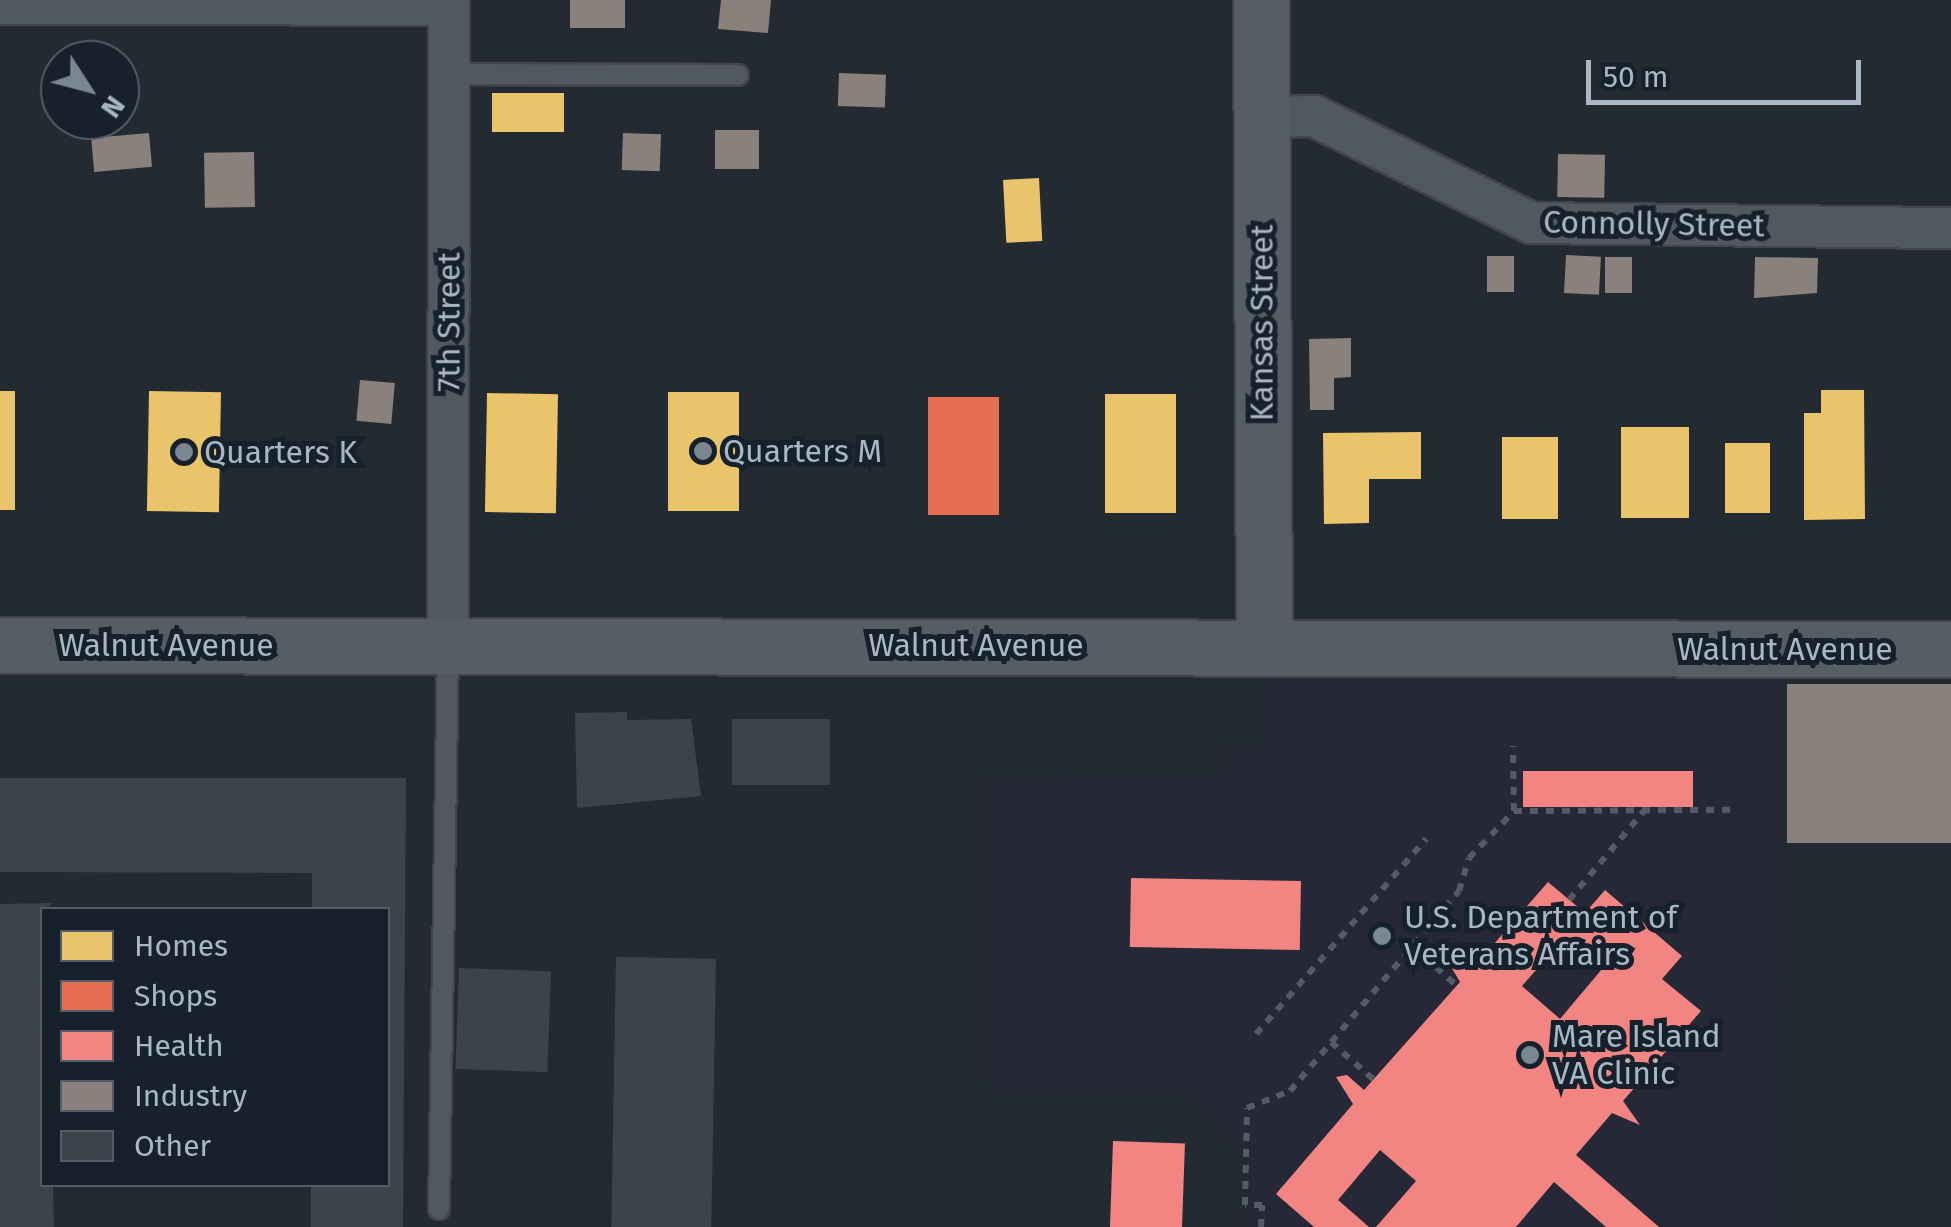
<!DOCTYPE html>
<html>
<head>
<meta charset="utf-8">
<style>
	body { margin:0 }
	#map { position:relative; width:1951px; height:1227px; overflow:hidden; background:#232a31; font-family:"Fira Sans",sans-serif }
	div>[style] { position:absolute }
	.medical>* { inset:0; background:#272837 }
	.homes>* { inset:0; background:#e9c46a; transform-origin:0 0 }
	.shops>* { inset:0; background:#e76f51; transform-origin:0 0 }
	.health>* { inset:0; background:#f28482; transform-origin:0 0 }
	.industry>* { inset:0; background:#8a817c; transform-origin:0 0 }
	.building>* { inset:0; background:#3d434a; transform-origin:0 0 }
	.path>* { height:6px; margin-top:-3px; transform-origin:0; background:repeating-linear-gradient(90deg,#545c63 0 8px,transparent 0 16px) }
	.roads { filter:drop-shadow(2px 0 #40464b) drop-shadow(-2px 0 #40464b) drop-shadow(0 2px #40464b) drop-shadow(0 -2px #40464b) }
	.lane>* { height:20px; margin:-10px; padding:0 10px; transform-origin:10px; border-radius:10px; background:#515860 }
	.street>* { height:40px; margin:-20px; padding:0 20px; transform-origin:20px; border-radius:20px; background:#515860 }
	.secondary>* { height:55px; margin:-27.5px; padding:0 27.5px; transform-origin:27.5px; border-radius:27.5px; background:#565d64 }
	.dots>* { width:28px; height:28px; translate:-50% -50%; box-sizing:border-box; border:5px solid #16212b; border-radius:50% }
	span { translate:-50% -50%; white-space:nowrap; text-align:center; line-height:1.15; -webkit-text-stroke:10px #16212b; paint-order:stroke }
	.street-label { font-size:32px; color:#a9b7c5 }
	.poi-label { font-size:32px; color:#a9b7c5 }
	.left { translate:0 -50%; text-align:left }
	.legend { position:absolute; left:40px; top:907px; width:350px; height:280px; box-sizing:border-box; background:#16212b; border:2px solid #515d69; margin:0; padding:12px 18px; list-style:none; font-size:30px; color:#a9b7c5 }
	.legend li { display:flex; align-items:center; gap:20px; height:50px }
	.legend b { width:50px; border:2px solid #515d69 }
	.north { position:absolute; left:40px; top:40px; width:100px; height:100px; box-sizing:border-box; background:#16212b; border:2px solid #515d69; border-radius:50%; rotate:126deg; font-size:28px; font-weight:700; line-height:40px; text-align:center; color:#a9b7c5 }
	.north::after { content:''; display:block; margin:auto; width:35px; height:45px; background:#7a8691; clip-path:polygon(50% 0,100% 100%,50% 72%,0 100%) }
	.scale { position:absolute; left:1586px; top:60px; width:275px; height:45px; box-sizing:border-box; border:5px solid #a9b7c5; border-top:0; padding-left:12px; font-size:30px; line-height:35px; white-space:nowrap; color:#a9b7c5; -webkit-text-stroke:8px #16212b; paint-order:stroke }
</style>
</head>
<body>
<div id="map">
	<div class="medical">
		<i style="clip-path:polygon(1779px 670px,1775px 1227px,1245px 1227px,1246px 1157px,1194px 1092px,1006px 1092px,989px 1074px,984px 781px,1224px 777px,1224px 749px,1271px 748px,1271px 678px)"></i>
	</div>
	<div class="homes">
		<i style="left:492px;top:93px;width:72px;height:39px"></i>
		<i style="left:1039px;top:178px;width:63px;height:36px;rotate:87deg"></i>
		<i style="clip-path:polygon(1821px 390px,1864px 390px,1865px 519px,1804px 520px,1804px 413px,1821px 413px)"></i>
		<i style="left:0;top:391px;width:15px;height:119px"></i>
		<i style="left:149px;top:391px;width:72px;height:120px;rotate:1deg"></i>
		<i style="left:668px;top:392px;width:71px;height:119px"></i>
		<i style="left:487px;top:393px;width:71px;height:119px;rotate:1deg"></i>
		<i style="left:1105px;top:394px;width:71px;height:119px"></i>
		<i style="left:1621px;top:427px;width:68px;height:91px"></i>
		<i style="clip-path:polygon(1421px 432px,1421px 479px,1369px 479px,1369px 523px,1324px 524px,1323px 433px)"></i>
		<i style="left:1502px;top:437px;width:56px;height:82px"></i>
		<i style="left:1770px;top:443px;width:70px;height:45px;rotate:90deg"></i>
	</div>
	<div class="shops">
		<i style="left:928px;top:397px;width:71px;height:118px"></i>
	</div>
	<div class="health">
		<i style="left:1523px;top:771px;width:170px;height:36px"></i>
		<i style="left:1131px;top:878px;width:170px;height:69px;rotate:1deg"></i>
		<i style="clip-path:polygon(evenodd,1548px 882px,1585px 913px,1605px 890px,1682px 956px,1662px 979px,1701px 1011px,1623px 1101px,1640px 1125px,1612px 1113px,1576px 1155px,1659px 1227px,1606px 1227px,1554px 1182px,1516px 1227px,1376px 1227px,1416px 1181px,1380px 1150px,1338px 1200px,1369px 1227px,1314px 1227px,1276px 1194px,1353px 1104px,1336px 1077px,1347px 1075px,1364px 1090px,1460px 982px,1443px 953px,1453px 950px,1473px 968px,1548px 882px,1565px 937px,1602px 969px,1560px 1019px,1522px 986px,1565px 937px)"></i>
		<i style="left:1113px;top:1141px;width:72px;height:86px;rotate:2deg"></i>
	</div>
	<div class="industry">
		<i style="left:570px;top:0;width:55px;height:28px"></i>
		<i style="clip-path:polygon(721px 0,771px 0,768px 33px,718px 29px)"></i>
		<i style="left:839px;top:73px;width:47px;height:33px;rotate:2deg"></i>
		<i style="left:715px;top:130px;width:44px;height:39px"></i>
		<i style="left:149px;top:133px;width:34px;height:58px;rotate:85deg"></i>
		<i style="left:623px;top:133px;width:38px;height:37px;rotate:2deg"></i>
		<i style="left:254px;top:152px;width:55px;height:50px;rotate:89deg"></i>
		<i style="left:1558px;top:154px;width:47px;height:43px;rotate:1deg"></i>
		<i style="left:1566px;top:255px;width:35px;height:38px;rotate:3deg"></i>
		<i style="left:1487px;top:256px;width:27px;height:36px"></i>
		<i style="left:1605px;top:257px;width:27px;height:36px"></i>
		<i style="clip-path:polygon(1755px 257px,1818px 258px,1817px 293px,1754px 298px)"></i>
		<i style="clip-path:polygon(1351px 338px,1351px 377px,1334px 378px,1334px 410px,1310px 410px,1309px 339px)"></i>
		<i style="left:360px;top:380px;width:35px;height:41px;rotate:5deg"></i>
		<i style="left:1787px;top:684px;width:164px;height:159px"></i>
	</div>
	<div class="building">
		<i style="clip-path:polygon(627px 712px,627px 720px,691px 719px,701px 796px,577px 808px,575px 713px)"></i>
		<i style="left:732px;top:719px;width:98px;height:66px"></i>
		<i style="clip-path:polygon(0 778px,406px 778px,403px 1227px,311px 1227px,311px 1184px,388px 1184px,388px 910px,312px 910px,312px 873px,0 872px)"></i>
		<i style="clip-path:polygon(54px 903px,42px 910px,42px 1184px,53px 1184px,54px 1227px,0 1227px,0 904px)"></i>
		<i style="left:616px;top:957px;width:100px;height:270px;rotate:1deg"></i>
		<i style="left:459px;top:968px;width:92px;height:101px;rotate:2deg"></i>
	</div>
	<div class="path">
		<i style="left:1514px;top:811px;width:216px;rotate:-0.3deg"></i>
		<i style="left:1569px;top:900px;width:116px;rotate:-49.9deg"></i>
		<i style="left:1412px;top:946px;width:60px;rotate:41.6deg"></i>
		<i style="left:1256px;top:1034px;width:259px;rotate:-48.9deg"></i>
		<i style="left:1331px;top:1042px;width:57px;rotate:41.5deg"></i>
		<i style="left:1261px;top:1227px;width:22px;rotate:-87deg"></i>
		<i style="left:1262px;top:1205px;width:17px;rotate:180deg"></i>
		<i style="left:1245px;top:1205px;width:97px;rotate:-88.8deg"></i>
		<i style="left:1247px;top:1108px;width:46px;rotate:-21.6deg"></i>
		<i style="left:1290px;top:1091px;width:262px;rotate:-49.8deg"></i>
		<i style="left:1459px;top:891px;width:34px;rotate:-73deg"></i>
		<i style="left:1469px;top:858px;width:65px;rotate:-46.2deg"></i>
		<i style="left:1514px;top:811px;width:65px;rotate:-90.9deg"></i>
	</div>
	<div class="roads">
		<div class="lane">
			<i style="left:449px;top:74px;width:289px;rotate:0.2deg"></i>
			<i style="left:439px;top:1209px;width:562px;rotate:-89.08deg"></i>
		</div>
		<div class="street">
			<i style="left:0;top:4px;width:449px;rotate:0.1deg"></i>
			<i style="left:1261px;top:117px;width:53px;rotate:-1.1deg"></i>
			<i style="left:1314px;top:116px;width:242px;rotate:26.2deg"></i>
			<i style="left:1531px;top:223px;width:420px;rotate:0.7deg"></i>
			<i style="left:448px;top:645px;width:645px;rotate:-89.91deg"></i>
		</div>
		<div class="secondary">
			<i style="left:1261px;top:0;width:645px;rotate:89.73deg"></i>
			<i style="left:0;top:645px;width:1951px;rotate:0.12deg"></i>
		</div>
	</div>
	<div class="dots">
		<i style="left:703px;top:451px;background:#7a8691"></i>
		<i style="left:184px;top:452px;background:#7a8691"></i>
		<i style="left:1382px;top:936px;background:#7a8691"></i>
		<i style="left:1530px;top:1055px;background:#7a8691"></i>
	</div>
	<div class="street-label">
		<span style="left:1654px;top:224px;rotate:1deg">Connolly Street</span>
		<span style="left:449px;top:322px;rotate:-90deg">7th Street</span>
		<span style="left:1262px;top:323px;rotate:-90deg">Kansas Street</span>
		<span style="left:166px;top:645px">Walnut Avenue</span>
		<span style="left:976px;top:645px">Walnut Avenue</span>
		<span style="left:1785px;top:649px">Walnut Avenue</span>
	</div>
	<div class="poi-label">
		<span class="left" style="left:723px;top:451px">Quarters M</span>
		<span class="left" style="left:204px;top:452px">Quarters K</span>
		<span class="left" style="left:1404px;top:936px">U.S. Department of<br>Veterans Affairs</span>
		<span class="left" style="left:1552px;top:1055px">Mare Island<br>VA Clinic</span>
	</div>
	<ul class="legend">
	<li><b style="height:28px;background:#e9c46a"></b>Homes</li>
	<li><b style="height:28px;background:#e76f51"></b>Shops</li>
	<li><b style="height:28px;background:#f28482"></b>Health</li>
	<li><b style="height:28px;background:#8a817c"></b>Industry</li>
	<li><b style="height:28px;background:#3d434a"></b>Other</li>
	</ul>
	<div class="north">N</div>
	<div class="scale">50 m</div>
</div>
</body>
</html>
